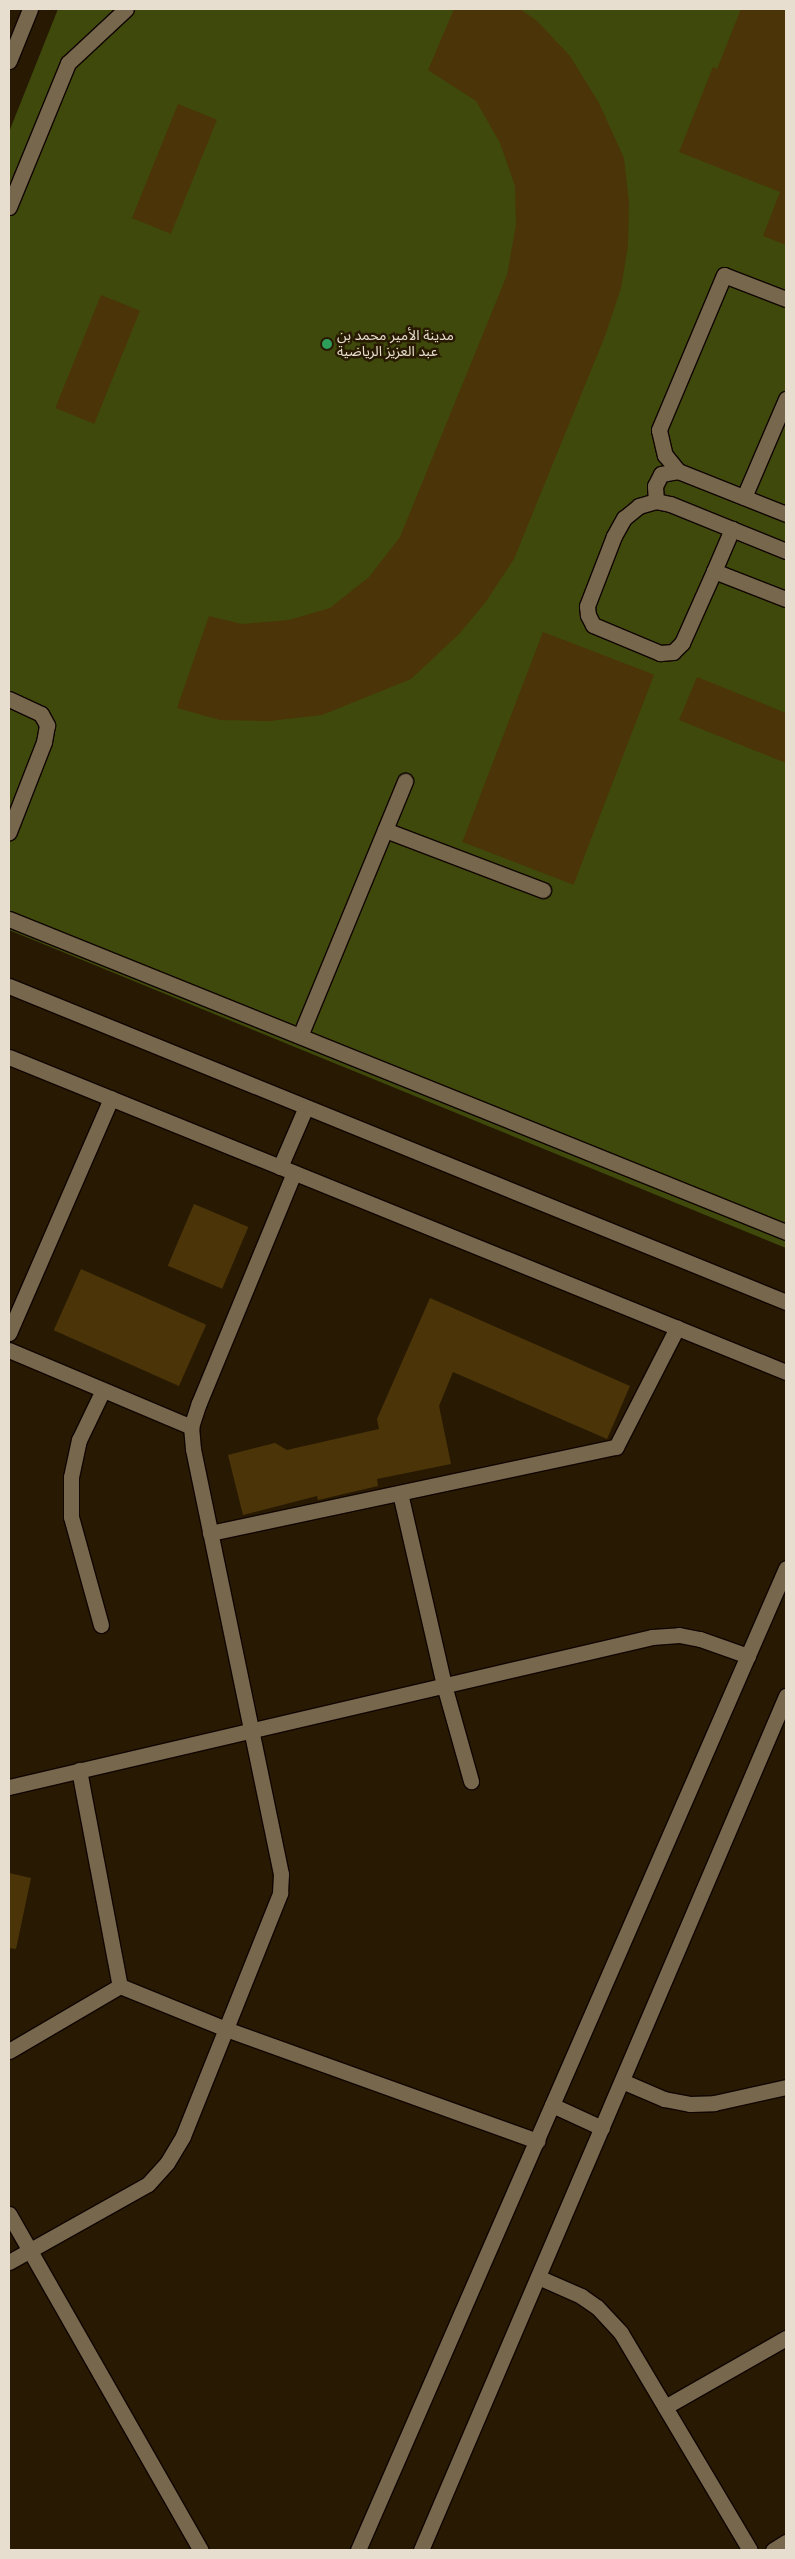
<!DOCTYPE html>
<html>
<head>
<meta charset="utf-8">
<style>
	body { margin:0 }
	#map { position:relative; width:795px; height:2559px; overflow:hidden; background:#281a02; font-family:Georgia,"Noto Sans Arabic",serif }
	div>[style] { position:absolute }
	.green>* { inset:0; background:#3f490b }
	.building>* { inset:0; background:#4b3408; transform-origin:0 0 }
	.roads { filter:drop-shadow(1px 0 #100500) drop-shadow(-1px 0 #100500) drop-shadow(0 1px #100500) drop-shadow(0 -1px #100500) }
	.minor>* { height:15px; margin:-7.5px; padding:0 7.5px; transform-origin:7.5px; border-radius:7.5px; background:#77674c }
	.dots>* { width:14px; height:14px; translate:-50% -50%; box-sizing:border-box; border:2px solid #281a02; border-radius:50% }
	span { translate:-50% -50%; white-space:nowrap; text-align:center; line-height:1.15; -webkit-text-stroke:5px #281a02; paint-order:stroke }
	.poi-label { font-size:14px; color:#e7decf }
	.left { translate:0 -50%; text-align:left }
	.frame { position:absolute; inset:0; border:10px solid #e7decf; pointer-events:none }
</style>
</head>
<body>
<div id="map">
	<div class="green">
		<i style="clip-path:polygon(58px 9px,786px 9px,786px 1248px,9px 930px,9px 132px)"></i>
	</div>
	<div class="building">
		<i style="clip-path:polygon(454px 9px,520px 9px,537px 21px,570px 56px,599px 103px,624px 158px,629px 203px,628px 246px,621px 288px,605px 336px,514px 559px,485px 603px,459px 634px,411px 679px,322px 715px,269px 721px,220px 720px,177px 708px,209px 616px,242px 624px,289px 620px,330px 608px,369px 577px,400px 537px,507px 275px,516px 225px,515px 186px,500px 143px,476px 101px,428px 70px)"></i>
		<i style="clip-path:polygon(741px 9px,786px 9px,786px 245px,763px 236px,780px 192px,679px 152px,713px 67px,717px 69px)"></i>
		<i style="left:178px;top:104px;width:42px;height:123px;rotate:22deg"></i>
		<i style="left:101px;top:295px;width:42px;height:122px;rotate:22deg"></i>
		<i style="left:543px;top:632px;width:119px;height:225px;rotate:21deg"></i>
		<i style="clip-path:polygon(697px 677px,786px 713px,786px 763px,679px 720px)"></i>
		<i style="left:194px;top:1204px;width:59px;height:67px;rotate:23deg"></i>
		<i style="left:81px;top:1269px;width:137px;height:67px;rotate:24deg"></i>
		<i style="clip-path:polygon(430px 1298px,630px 1386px,607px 1439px,453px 1372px,439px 1406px,451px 1464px,377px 1479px,378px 1486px,318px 1500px,317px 1496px,243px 1515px,228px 1455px,275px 1443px,287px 1450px,379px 1429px,377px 1419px)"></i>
		<i style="clip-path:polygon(9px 1873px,31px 1878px,16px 1949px,9px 1948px)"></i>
	</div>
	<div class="roads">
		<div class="minor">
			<i style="left:9px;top:61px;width:56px;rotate:-68deg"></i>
			<i style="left:9px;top:207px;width:156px;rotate:-67.7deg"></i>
			<i style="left:68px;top:63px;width:79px;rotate:-43deg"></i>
			<i style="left:786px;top:299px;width:66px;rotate:-158.8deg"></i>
			<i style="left:724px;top:275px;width:168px;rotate:112.8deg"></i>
			<i style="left:659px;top:430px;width:26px;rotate:77deg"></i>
			<i style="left:665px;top:455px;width:21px;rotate:51deg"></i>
			<i style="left:678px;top:471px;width:116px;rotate:21.7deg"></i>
			<i style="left:744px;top:497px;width:107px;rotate:-66.8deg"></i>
			<i style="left:656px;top:501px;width:15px;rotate:-94deg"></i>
			<i style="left:655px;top:486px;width:13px;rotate:-63deg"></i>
			<i style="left:661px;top:474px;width:17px;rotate:-10deg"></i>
			<i style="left:786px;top:551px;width:125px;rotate:-157.9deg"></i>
			<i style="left:670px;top:504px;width:14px;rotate:-168deg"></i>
			<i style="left:656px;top:501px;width:18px;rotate:164deg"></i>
			<i style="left:639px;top:506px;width:19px;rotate:141deg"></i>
			<i style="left:624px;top:518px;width:21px;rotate:119deg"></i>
			<i style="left:614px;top:536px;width:75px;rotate:111.1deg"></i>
			<i style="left:587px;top:606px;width:9px;rotate:84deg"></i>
			<i style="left:588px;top:615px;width:11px;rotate:63deg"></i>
			<i style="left:593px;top:625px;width:73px;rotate:22.7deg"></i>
			<i style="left:660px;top:653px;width:13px;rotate:-4deg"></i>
			<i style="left:673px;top:652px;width:13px;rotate:-45deg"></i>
			<i style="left:682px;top:643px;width:79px;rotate:-66deg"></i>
			<i style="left:714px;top:571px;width:77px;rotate:21.3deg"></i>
			<i style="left:714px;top:571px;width:46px;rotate:-66.8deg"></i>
			<i style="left:9px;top:699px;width:35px;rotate:25deg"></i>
			<i style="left:41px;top:714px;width:13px;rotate:61deg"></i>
			<i style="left:47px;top:725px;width:17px;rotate:100deg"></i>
			<i style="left:44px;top:742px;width:97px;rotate:111.3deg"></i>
			<i style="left:385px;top:830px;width:169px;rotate:20.8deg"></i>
			<i style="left:9px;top:919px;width:838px;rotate:21.94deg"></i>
			<i style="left:9px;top:986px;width:839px;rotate:22.13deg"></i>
			<i style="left:300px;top:1036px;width:276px;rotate:-67.6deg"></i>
			<i style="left:9px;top:1057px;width:838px;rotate:22.07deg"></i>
			<i style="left:280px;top:1167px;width:65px;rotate:-66.6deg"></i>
			<i style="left:9px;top:1333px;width:256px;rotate:-66.5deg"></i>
			<i style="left:9px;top:1350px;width:198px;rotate:22.9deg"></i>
			<i style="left:400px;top:1493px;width:197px;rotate:77.1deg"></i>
			<i style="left:444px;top:1685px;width:100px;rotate:74.3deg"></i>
			<i style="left:210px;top:1533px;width:415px;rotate:-12deg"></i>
			<i style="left:616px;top:1447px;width:134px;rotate:-62.9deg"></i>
			<i style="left:101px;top:1625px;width:112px;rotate:-105.5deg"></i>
			<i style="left:71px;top:1517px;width:40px;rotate:-90deg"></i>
			<i style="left:71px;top:1477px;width:38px;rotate:-78deg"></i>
			<i style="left:79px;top:1440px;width:55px;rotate:-64.4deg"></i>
			<i style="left:79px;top:1770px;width:220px;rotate:79.3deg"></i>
			<i style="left:9px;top:1787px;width:660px;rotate:-13.13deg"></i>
			<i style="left:652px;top:1637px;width:27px;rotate:-4deg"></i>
			<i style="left:679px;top:1635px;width:21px;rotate:11deg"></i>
			<i style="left:700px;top:1639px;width:51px;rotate:19.5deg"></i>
			<i style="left:120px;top:1986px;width:114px;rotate:22.1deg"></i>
			<i style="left:226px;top:2029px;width:331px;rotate:19.8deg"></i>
			<i style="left:9px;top:2051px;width:129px;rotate:-30.4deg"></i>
			<i style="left:622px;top:2081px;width:46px;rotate:23.2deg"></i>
			<i style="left:664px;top:2099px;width:26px;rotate:11deg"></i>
			<i style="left:690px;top:2104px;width:24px;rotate:-2deg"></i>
			<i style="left:714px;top:2103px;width:74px;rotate:-12.5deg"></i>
			<i style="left:552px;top:2105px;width:55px;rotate:24.7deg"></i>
			<i style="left:9px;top:2214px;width:387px;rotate:60.3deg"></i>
			<i style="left:9px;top:2262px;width:159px;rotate:-29.3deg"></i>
			<i style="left:148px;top:2184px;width:28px;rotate:-48deg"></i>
			<i style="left:167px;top:2163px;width:31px;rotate:-59deg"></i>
			<i style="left:183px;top:2136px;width:262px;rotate:-68.2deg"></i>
			<i style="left:280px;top:1893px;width:19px;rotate:-87deg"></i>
			<i style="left:281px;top:1874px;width:434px;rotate:-101.7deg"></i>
			<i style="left:193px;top:1449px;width:22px;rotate:-95deg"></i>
			<i style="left:191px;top:1427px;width:25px;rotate:-72deg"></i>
			<i style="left:199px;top:1403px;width:249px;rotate:-67.6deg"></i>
			<i style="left:538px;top:2277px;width:47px;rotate:23.8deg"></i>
			<i style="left:581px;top:2296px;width:19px;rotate:35deg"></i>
			<i style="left:597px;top:2307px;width:35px;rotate:47deg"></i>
			<i style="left:621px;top:2333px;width:252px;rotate:59.3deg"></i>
			<i style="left:665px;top:2407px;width:139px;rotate:-29.7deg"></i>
			<i style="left:358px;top:2550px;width:1071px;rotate:-66.45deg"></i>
			<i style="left:421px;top:2550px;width:929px;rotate:-66.86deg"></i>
			<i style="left:773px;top:2550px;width:15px;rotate:-32deg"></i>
		</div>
	</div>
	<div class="dots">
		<i style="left:327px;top:344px;background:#2e9e5b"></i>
	</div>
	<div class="poi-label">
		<span class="left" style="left:337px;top:344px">مدينة الأمير محمد بن<br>عبد العزيز الرياضية</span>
	</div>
	<div class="frame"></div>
</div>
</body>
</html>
